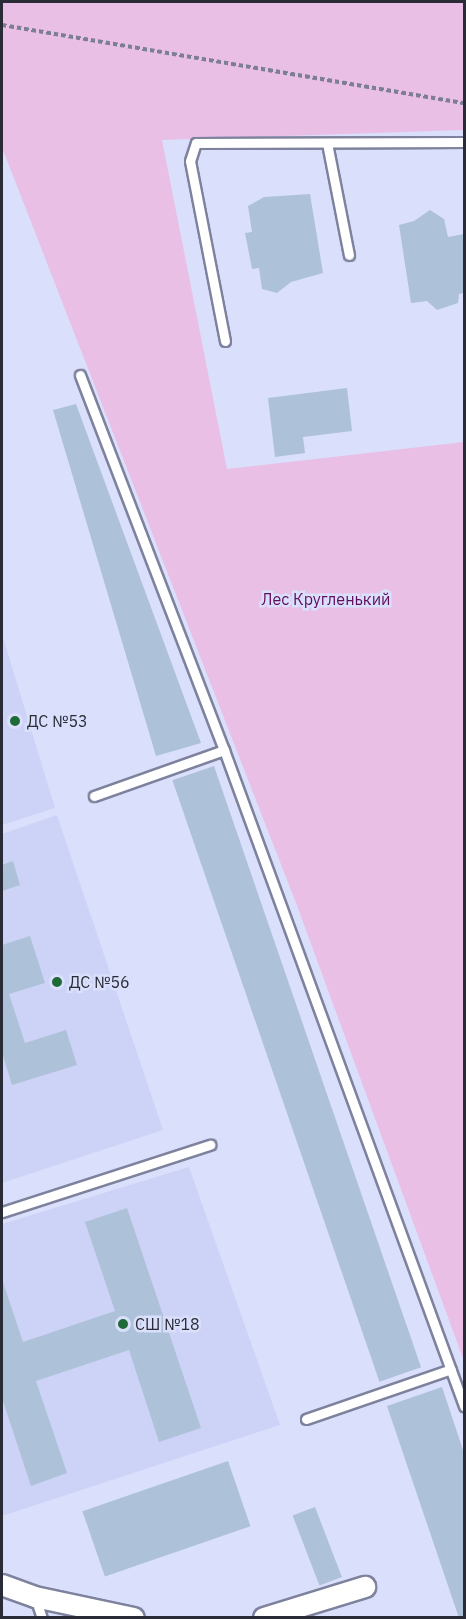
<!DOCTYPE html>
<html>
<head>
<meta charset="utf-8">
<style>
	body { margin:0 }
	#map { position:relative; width:466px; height:1619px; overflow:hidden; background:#dadffc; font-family:"IBM Plex Sans",sans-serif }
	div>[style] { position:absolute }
	.built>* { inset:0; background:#cdd3f6 }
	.green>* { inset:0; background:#eabfe5 }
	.building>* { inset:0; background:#adc1d9; transform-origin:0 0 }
	.path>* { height:4px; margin-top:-2px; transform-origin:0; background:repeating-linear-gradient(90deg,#7c7f93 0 4.5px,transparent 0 7.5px) }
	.roads { filter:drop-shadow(2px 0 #7e829d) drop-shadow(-2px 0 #7e829d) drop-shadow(0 2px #7e829d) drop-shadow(0 -2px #7e829d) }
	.lane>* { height:9px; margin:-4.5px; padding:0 4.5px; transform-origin:4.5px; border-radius:4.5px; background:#fff }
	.street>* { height:20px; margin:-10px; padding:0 10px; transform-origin:10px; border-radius:10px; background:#fff }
	.dots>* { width:16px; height:16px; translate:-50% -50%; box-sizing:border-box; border:3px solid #dadffc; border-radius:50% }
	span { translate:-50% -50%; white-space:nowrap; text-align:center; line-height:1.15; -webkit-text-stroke:5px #dadffc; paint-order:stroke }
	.park-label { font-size:16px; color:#600d5d }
	.poi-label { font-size:16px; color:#292b36 }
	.left { translate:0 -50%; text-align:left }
	.frame { position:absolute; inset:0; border:3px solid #292b36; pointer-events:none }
</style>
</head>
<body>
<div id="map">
	<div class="built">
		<i style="clip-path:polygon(2px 634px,55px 808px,2px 825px)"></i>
		<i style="clip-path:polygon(57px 815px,163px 1130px,2px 1183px,2px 834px)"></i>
		<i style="clip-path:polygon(189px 1167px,280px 1425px,2px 1516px,2px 1224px)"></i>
	</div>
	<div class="green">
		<i style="clip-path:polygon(2px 2px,464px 2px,464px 130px,162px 140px,227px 469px,464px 442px,464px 1361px,296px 903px,3px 150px)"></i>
	</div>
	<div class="building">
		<i style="clip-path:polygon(310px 194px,323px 273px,291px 282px,277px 293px,262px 289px,259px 268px,252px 269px,245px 233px,252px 232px,248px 206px,264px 197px)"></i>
		<i style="clip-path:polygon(430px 210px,444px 219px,448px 237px,464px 234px,464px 293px,459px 294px,458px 303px,437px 310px,427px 301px,411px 303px,399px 225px,414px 221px)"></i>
		<i style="clip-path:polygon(347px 388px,352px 431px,303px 437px,305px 453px,275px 457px,268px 398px)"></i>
		<i style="clip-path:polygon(76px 404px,201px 743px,156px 756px,53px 410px)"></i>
		<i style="left:214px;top:766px;width:636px;height:44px;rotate:71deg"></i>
		<i style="clip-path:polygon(13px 861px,20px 885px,2px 891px,2px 865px)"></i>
		<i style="clip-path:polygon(30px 936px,45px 983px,9px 994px,25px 1043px,66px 1030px,77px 1065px,12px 1085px,2px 1052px,2px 945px)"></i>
		<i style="clip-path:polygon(127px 1208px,201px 1428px,159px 1442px,129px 1350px,36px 1381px,67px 1473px,31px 1486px,2px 1398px,2px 1279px,23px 1342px,115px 1311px,85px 1222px)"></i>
		<i style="clip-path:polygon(442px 1387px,464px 1453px,464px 1618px,459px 1618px,387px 1406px)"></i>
		<i style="left:228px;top:1461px;width:69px;height:154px;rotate:71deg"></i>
		<i style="left:315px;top:1507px;width:75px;height:24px;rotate:69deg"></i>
	</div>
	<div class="path">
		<i style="left:2px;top:25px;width:469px;rotate:9.6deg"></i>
	</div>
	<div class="roads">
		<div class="lane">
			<i style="left:327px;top:143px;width:114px;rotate:78.9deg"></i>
			<i style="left:225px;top:341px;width:183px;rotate:-101deg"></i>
			<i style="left:190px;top:161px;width:19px;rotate:-72deg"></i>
			<i style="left:196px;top:143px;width:268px;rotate:-0.2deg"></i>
			<i style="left:80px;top:375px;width:402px;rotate:69deg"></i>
			<i style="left:224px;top:750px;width:699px;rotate:69.9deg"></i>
			<i style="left:94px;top:796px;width:138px;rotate:-19.5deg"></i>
			<i style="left:2px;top:1212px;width:219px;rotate:-17.9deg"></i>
			<i style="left:306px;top:1419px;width:153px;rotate:-19deg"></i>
			<i style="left:35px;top:1597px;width:22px;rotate:72deg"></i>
		</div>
		<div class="street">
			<i style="left:2px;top:1585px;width:35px;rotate:20deg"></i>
			<i style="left:35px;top:1597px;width:101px;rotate:12deg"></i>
			<i style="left:264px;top:1618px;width:106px;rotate:-17.1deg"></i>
		</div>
	</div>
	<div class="dots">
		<i style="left:15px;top:721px;background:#1e6a38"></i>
		<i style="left:57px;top:982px;background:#1e6a38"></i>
		<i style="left:123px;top:1324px;background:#1e6a38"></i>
	</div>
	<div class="park-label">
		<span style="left:326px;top:599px">Лес Кругленький</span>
	</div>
	<div class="poi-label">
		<span class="left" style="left:27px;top:721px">ДС №53</span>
		<span class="left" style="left:69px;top:982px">ДС №56</span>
		<span class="left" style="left:135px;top:1324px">СШ №18</span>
	</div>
	<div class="frame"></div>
</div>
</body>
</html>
